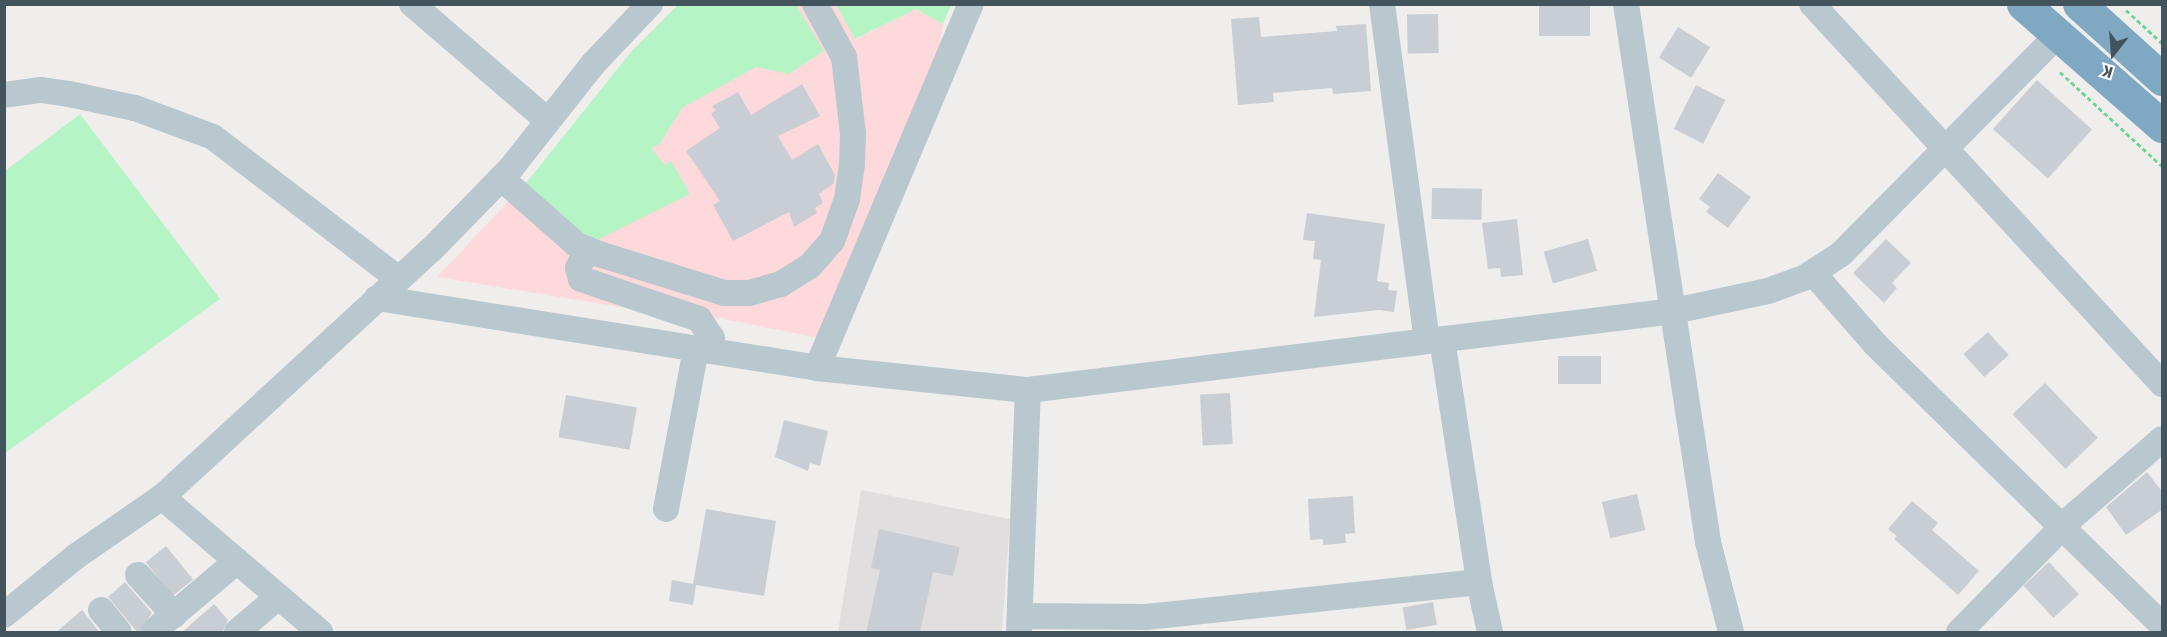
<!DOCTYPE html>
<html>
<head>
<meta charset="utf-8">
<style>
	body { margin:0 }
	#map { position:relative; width:2167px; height:637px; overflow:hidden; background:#f0eded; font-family:"Fira Sans Condensed",sans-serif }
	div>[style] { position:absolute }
	.education>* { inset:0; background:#e1dedf }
	.medical>* { inset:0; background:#fed9db }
	.green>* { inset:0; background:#b5f4c5 }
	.building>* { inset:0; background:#c8ced3; transform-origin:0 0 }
	.path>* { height:3px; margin-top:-1.5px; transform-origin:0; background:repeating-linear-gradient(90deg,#69d691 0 4.5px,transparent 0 7.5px) }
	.minor>* { height:26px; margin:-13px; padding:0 13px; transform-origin:13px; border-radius:13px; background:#b9c8ce }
	.highway>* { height:33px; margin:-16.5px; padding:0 16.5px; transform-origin:16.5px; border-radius:16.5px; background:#7fa9c3 }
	span { translate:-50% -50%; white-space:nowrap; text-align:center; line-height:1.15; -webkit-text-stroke:5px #fff; paint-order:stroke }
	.frame { position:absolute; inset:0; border:6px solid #43545d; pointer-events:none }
	.north { position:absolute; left:2083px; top:24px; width:60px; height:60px; -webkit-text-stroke:4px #fff; paint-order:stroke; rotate:197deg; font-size:16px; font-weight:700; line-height:24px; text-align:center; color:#43545d }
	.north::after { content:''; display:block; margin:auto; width:21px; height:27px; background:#43545d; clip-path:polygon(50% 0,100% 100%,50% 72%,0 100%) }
</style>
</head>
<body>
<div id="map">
	<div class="education">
		<i style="clip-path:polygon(861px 490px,1010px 519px,1002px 632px,838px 632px)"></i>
	</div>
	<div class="medical">
		<i style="clip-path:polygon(678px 5px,836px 5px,856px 39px,916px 9px,943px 24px,937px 62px,818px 338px,720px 318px,700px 320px,437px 277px,542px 165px,631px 52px)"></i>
	</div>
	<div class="green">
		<i style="clip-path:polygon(678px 5px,796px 5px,824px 51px,789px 74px,756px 67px,682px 108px,659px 145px,651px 148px,665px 165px,671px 161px,690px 194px,595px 241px,584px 236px,526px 183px,631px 52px)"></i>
		<i style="clip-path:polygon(836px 5px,951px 5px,943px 24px,916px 9px,855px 39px)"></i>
		<i style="clip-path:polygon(80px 114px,220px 299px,5px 453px,5px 171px)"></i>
	</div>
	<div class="building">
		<i style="left:1539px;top:4px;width:51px;height:32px"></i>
		<i style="left:1438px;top:14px;width:39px;height:31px;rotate:89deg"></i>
		<i style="clip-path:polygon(1259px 17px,1261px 37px,1337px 31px,1336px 26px,1366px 24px,1371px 91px,1333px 94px,1332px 88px,1273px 93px,1274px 102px,1238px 105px,1231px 19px)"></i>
		<i style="left:1678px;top:27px;width:38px;height:36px;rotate:32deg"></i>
		<i style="left:2037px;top:80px;width:74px;height:66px;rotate:42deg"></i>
		<i style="clip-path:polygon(802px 84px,820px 116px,778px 136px,792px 160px,818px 144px,835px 175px,834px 183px,819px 194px,823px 203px,815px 208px,817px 213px,794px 227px,789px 212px,733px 241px,713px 205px,720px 201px,686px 151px,720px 128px,711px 114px,716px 110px,712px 106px,738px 92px,751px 115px)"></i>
		<i style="left:1696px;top:85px;width:33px;height:49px;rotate:27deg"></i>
		<i style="clip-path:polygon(1718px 173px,1751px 197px,1728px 228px,1706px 212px,1710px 207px,1699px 199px)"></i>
		<i style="left:1432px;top:188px;width:50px;height:31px;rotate:1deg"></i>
		<i style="clip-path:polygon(1307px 213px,1385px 224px,1377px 281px,1389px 283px,1388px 290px,1397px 291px,1394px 312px,1379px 310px,1314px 317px,1321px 260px,1313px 259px,1315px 241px,1303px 240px)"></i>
		<i style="clip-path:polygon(1517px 219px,1523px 275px,1501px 277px,1500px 268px,1488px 269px,1482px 223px)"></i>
		<i style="left:1588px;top:239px;width:33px;height:46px;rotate:74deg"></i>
		<i style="clip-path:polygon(1886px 239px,1911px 263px,1892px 283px,1897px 288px,1884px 303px,1853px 273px)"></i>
		<i style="left:1988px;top:332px;width:31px;height:33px;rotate:48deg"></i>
		<i style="left:1558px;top:356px;width:43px;height:28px"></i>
		<i style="left:2045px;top:383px;width:76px;height:45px;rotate:46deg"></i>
		<i style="left:1230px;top:393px;width:51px;height:30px;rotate:87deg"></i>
		<i style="left:566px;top:395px;width:72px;height:43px;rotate:10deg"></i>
		<i style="clip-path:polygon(784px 420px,828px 431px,820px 466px,810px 463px,808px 471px,775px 457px)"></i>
		<i style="clip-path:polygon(2147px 472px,2163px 493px,2163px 509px,2126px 535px,2106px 507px)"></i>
		<i style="left:1637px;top:494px;width:37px;height:36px;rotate:77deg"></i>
		<i style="clip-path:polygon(1353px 496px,1355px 533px,1345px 534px,1346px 543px,1323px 545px,1323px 539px,1310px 540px,1308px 499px)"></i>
		<i style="clip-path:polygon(1912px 501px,1938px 523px,1932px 530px,1979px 571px,1958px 595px,1894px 539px,1897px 536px,1888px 529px)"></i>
		<i style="clip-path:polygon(706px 509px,776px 521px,764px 596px,696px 585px,693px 605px,669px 601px,672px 580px,693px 584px)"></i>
		<i style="clip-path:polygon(879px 529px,960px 547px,953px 576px,933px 572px,920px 633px,866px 633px,880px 570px,871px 568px)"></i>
		<i style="left:166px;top:546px;width:43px;height:26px;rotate:51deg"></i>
		<i style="left:2049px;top:562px;width:44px;height:35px;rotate:47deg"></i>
		<i style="clip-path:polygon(125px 582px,152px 613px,138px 633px,108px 597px)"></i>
		<i style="left:1433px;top:602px;width:23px;height:31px;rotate:80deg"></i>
		<i style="clip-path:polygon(214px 604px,228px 620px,222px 633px,181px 633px)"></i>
		<i style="clip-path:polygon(82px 610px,100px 633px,55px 633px)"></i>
	</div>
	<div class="path">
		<i style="left:2126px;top:10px;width:49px;rotate:42.5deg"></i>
		<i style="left:2060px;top:72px;width:139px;rotate:42.7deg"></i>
	</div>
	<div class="minor">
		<i style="left:412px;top:4px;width:179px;rotate:40.7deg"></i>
		<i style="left:1382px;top:4px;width:339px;rotate:82.4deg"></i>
		<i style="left:1626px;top:4px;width:544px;rotate:81.33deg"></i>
		<i style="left:1708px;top:542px;width:93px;rotate:75.7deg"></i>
		<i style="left:1812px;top:4px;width:517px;rotate:47.35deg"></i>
		<i style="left:4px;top:95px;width:37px;rotate:-8deg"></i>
		<i style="left:41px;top:90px;width:28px;rotate:8deg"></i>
		<i style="left:69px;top:94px;width:67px;rotate:12deg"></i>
		<i style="left:135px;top:108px;width:83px;rotate:20.4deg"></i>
		<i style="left:213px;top:137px;width:234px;rotate:37.4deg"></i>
		<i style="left:501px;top:178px;width:101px;rotate:41.4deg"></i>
		<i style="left:577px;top:245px;width:24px;rotate:22deg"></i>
		<i style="left:599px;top:254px;width:131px;rotate:17.3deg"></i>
		<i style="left:724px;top:293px;width:25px"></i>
		<i style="left:749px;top:293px;width:33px;rotate:-16deg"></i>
		<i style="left:781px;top:284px;width:34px;rotate:-32deg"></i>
		<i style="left:810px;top:266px;width:33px;rotate:-49deg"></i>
		<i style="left:832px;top:241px;width:45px;rotate:-70.3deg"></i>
		<i style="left:847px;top:199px;width:35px;rotate:-82deg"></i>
		<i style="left:852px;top:164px;width:30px;rotate:-88deg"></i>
		<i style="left:853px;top:134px;width:78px;rotate:-96.7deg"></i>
		<i style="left:844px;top:57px;width:60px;rotate:-118.7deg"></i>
		<i style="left:587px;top:249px;width:21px;rotate:115deg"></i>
		<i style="left:578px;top:268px;width:11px;rotate:75deg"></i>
		<i style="left:581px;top:279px;width:125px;rotate:18.7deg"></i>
		<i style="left:699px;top:319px;width:23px;rotate:56deg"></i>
		<i style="left:712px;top:338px;width:13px;rotate:99deg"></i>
		<i style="left:1813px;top:273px;width:96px;rotate:48.8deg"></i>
		<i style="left:1876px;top:345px;width:400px;rotate:44.4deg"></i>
		<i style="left:377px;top:298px;width:446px;rotate:9deg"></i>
		<i style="left:817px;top:368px;width:212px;rotate:6deg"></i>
		<i style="left:1442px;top:339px;width:246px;rotate:81.3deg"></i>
		<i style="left:1479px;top:582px;width:51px;rotate:77.6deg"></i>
		<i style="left:817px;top:368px;width:395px;rotate:-67.1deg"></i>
		<i style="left:162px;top:497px;width:208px;rotate:40.5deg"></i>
		<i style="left:666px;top:509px;width:163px;rotate:-79.4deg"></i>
		<i style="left:138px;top:575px;width:54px;rotate:48deg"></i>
		<i style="left:101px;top:610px;width:28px;rotate:51deg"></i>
		<i style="left:4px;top:615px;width:92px;rotate:-39.2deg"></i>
		<i style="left:75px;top:557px;width:106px;rotate:-34.6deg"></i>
		<i style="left:162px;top:497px;width:365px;rotate:-42.6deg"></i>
		<i style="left:431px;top:250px;width:115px;rotate:-45.7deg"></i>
		<i style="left:511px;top:168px;width:132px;rotate:-51.7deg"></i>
		<i style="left:593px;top:64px;width:83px;rotate:-46.5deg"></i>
		<i style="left:1020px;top:616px;width:126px;rotate:0.5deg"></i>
		<i style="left:1146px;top:617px;width:335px;rotate:-6deg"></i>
		<i style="left:153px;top:632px;width:110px;rotate:-40.2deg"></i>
		<i style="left:237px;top:632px;width:54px;rotate:-40.5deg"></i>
		<i style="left:1019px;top:632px;width:242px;rotate:-87.9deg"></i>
		<i style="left:1028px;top:390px;width:651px;rotate:-6.97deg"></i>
		<i style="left:1674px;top:311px;width:96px;rotate:-12deg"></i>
		<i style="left:1768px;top:291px;width:38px;rotate:-20deg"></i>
		<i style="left:1804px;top:278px;width:44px;rotate:-33deg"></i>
		<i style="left:1841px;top:254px;width:310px;rotate:-45.3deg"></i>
		<i style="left:1959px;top:632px;width:158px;rotate:-45.5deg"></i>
		<i style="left:2070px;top:519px;width:122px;rotate:-41deg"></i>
	</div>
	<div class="highway">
		<i style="left:2023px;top:4px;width:185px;rotate:41.3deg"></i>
		<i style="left:2079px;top:4px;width:112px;rotate:42.1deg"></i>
	</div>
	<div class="frame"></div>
	<div class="north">K</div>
</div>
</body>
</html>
